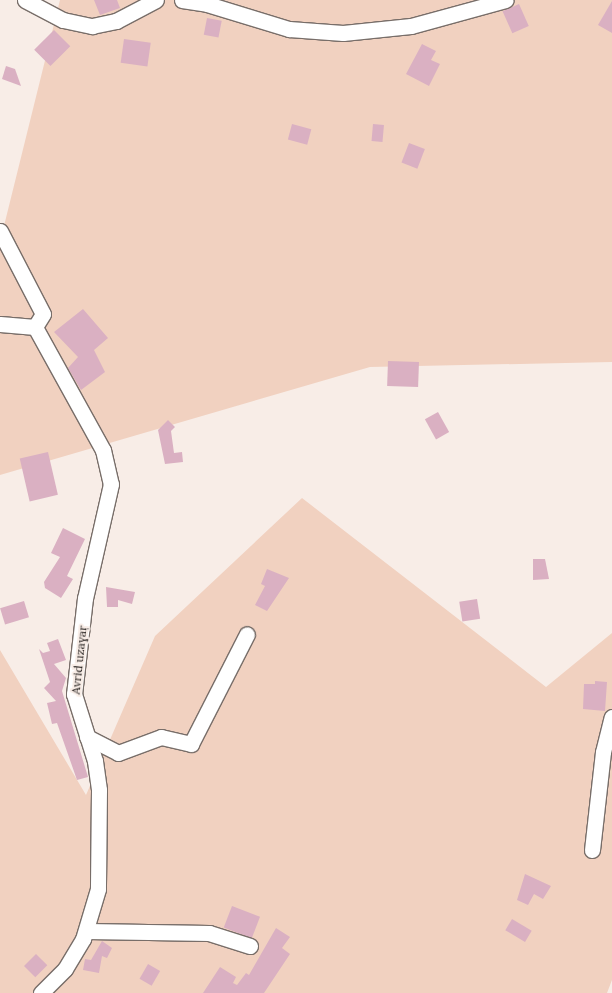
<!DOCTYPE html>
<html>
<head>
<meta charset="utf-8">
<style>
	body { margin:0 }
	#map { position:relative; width:612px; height:993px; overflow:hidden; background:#f8ede7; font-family:Lora,serif }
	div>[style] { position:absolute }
	.green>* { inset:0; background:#f1d1c0 }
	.building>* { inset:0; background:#dab0c2; transform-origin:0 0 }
	.roads { filter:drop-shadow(1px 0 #786e69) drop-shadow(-1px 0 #786e69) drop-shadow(0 1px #786e69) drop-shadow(0 -1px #786e69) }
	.minor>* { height:15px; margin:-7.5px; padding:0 7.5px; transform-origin:7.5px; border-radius:7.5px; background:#fff }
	span { translate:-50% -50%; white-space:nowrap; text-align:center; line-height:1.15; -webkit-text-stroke:4px #f8ede7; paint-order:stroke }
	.street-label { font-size:12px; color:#191513 }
</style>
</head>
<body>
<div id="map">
	<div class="green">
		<i style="clip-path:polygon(60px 0,612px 0,612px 362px,370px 367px,0 475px,0 242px)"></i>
		<i style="clip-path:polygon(302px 498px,546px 687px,612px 633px,612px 980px,607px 993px,0 993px,0 650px,86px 795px,155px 636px)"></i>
	</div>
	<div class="building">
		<i style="clip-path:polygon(94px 0,117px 0,120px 8px,100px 15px)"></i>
		<i style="clip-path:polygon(612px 1px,612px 33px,598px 25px)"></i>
		<i style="left:519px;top:4px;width:24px;height:18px;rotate:66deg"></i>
		<i style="left:207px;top:18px;width:15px;height:17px;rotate:11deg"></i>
		<i style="left:54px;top:30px;width:23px;height:28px;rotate:45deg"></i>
		<i style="left:124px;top:39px;width:27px;height:24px;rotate:8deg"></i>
		<i style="clip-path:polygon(422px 44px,436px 51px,431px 60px,440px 64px,429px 86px,406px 74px)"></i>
		<i style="clip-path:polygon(6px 66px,15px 69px,21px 86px,2px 79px)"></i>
		<i style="left:292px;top:124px;width:20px;height:16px;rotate:15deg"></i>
		<i style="left:373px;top:124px;width:11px;height:17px;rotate:5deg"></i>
		<i style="left:409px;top:143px;width:17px;height:21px;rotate:21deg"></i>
		<i style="clip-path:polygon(83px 309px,108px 338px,94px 350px,105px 372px,81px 390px,68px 368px,78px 357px,54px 332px)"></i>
		<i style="left:388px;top:361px;width:31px;height:25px;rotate:2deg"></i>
		<i style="left:438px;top:412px;width:23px;height:15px;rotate:61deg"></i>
		<i style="clip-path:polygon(168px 420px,175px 427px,171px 431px,174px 453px,182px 452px,183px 462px,165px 464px,158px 430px)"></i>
		<i style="left:48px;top:452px;width:44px;height:29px;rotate:77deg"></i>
		<i style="clip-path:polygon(63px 528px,85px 539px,67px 576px,73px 579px,61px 598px,45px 588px,44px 582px,60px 557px,51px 553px)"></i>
		<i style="clip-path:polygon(533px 559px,545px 559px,549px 579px,533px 580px)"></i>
		<i style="clip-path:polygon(267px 569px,289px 578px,267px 611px,255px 605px,265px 586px,261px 584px)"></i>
		<i style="clip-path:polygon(106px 587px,135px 592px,132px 604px,118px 600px,118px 607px,107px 607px)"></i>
		<i style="left:477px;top:599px;width:20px;height:18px;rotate:81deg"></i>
		<i style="left:24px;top:601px;width:17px;height:25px;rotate:73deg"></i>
		<i style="clip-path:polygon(58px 639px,66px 660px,54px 664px,66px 678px,62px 691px,88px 777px,77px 780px,57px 723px,52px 724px,47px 703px,56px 701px,44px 688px,50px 682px,39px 649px,43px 653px,50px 651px,47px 643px)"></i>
		<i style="clip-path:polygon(595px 681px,607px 682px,605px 711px,583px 709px,584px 684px,595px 684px)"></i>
		<i style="clip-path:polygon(525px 874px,551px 886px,543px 899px,534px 894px,528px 905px,517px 900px)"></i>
		<i style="left:232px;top:906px;width:30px;height:23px;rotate:21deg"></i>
		<i style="left:512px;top:919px;width:23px;height:13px;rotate:31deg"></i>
		<i style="clip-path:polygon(276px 928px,290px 937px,282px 948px,290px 954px,264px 993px,203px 993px,220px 967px,236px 977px,233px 983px,237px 985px,246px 973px,249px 975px)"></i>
		<i style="clip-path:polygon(102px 941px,112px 948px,107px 958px,102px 956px,99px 973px,83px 970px,85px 959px,91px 960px)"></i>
		<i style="left:36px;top:954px;width:16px;height:17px;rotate:45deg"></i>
		<i style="left:148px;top:964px;width:14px;height:17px;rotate:30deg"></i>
	</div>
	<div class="roads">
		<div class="minor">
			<i style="left:25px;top:0;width:43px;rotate:27.8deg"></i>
			<i style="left:63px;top:20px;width:30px;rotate:12deg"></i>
			<i style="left:92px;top:26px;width:25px;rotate:-12deg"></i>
			<i style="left:116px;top:21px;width:45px;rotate:-27.7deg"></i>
			<i style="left:182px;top:0;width:25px;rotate:9deg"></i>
			<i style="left:207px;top:4px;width:86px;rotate:17deg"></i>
			<i style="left:289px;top:29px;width:54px;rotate:4.2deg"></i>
			<i style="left:343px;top:33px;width:68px;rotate:-5.9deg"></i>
			<i style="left:411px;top:26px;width:98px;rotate:-15.3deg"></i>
			<i style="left:0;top:231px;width:93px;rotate:62.6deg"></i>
			<i style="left:43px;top:314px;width:15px;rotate:122deg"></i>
			<i style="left:35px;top:327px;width:35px;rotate:-175deg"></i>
			<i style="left:35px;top:327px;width:141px;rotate:61.1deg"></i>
			<i style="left:103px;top:450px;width:35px;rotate:77deg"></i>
			<i style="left:111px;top:484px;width:117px;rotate:102.8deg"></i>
			<i style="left:85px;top:598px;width:97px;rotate:96.5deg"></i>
			<i style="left:74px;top:694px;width:70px;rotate:72.6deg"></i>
			<i style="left:95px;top:761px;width:29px;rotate:82deg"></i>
			<i style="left:99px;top:790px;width:99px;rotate:90.6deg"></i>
			<i style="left:98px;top:889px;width:52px;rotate:106.7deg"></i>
			<i style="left:83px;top:939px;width:35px;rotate:121deg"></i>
			<i style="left:65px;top:969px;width:34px;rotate:135deg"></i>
			<i style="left:87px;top:737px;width:35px;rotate:27deg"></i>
			<i style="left:118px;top:753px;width:46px;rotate:-20.4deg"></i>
			<i style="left:161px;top:737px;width:31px;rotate:13deg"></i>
			<i style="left:191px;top:744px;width:123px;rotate:-63deg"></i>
			<i style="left:592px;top:850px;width:99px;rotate:-83.6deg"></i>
			<i style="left:603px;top:752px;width:36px;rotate:-76deg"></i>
			<i style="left:87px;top:931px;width:122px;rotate:0.9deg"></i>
			<i style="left:209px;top:933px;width:43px;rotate:17.6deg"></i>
		</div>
	</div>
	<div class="street-label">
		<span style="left:79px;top:660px;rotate:-84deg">Avrid uzaɣaṛ</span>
	</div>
</div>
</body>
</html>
